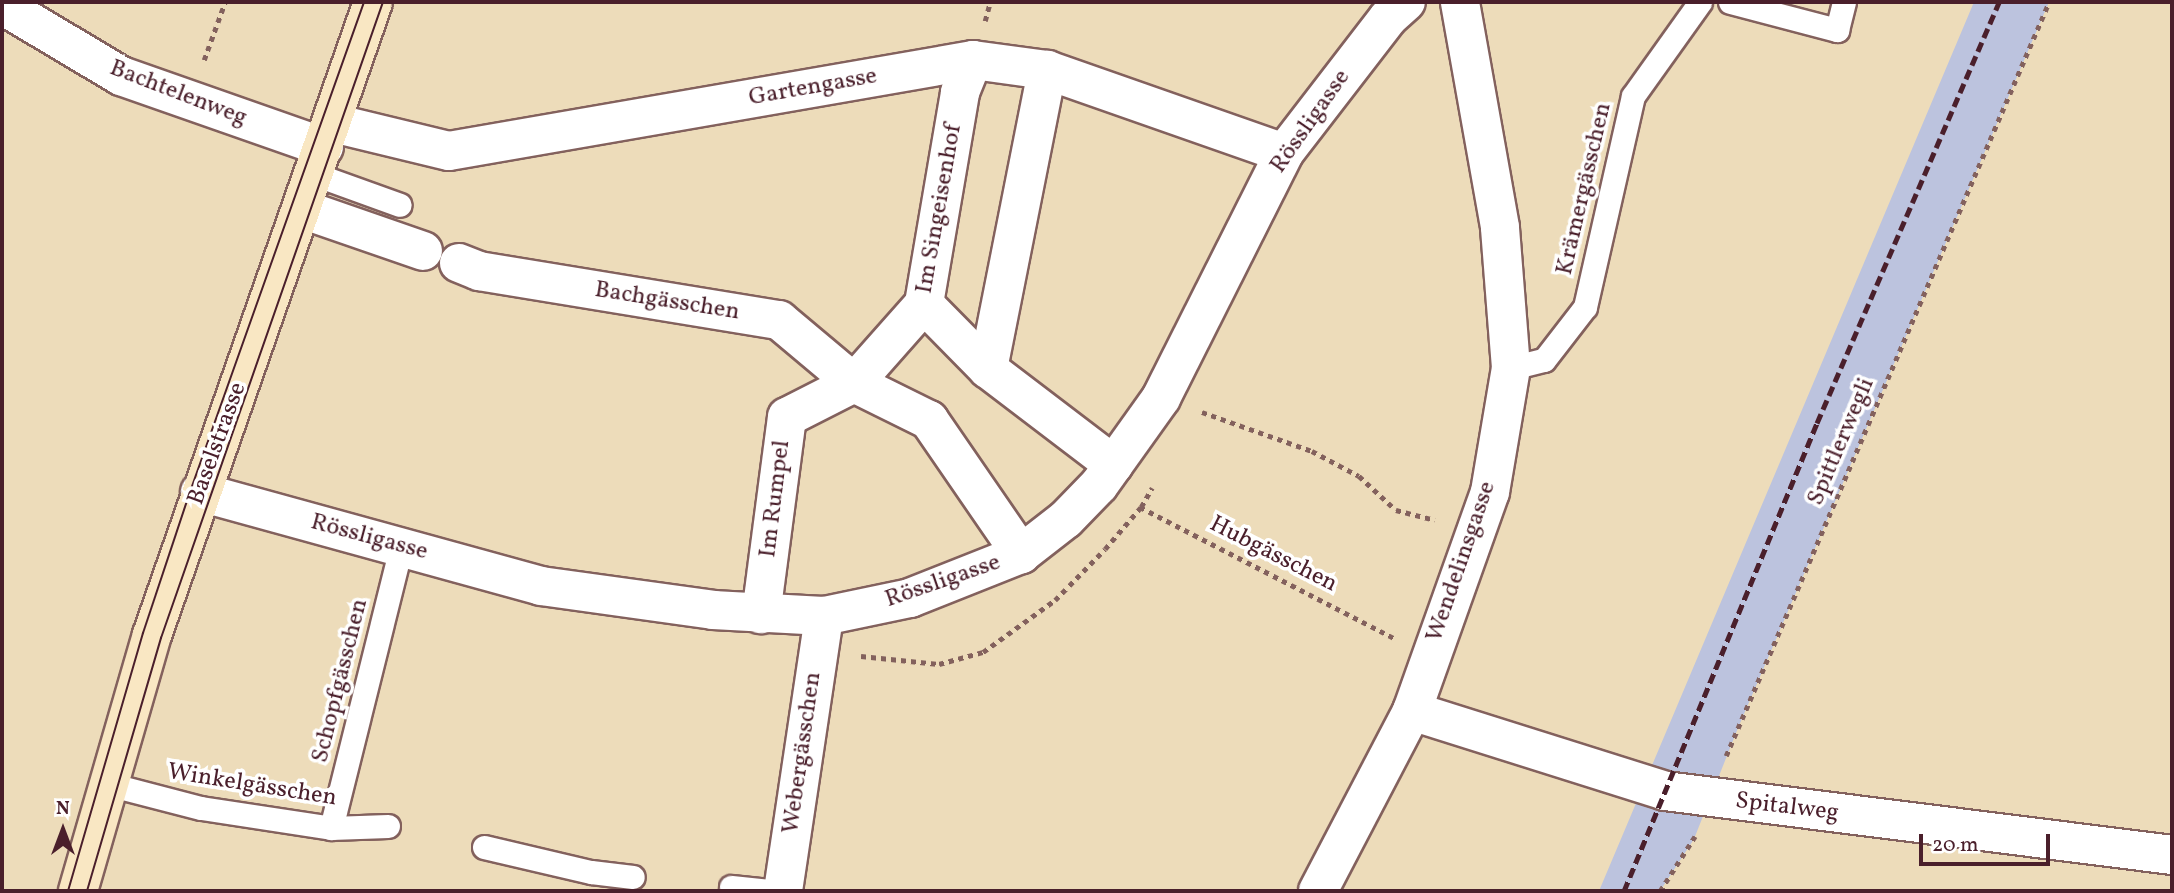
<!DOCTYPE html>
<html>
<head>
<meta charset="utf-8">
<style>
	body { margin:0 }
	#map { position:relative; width:2174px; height:893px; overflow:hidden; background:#eddcba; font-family:Vollkorn,serif }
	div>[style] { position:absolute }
	.industrial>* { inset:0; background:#bcc3de }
	.path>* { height:4.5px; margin-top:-2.25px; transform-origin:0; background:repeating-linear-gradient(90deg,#83615d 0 5px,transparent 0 10px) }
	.roads { filter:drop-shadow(2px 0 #83615d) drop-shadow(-2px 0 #83615d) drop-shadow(0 2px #83615d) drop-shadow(0 -2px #83615d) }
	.lane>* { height:23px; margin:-11.5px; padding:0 11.5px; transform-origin:11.5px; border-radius:11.5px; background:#fff }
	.street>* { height:38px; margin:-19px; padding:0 19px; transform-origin:19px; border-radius:19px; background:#fff }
	.secondary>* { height:38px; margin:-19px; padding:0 19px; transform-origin:19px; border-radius:19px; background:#f9e7c3 }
	.tram>* { height:2px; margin:-1px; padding:0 1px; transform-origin:1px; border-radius:1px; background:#4a1f2b }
	.rail>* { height:5px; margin-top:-2.5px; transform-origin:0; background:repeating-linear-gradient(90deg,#4a1f2b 0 10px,transparent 0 15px) }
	span { translate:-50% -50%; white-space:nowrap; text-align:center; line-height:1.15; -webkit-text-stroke:7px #fff; paint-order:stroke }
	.street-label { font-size:24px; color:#4a1f2b }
	.frame { position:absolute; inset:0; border:4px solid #4a1f2b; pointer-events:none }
	.north { position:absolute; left:28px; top:795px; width:70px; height:70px; -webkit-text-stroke:5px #fff; paint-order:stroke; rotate:0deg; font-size:19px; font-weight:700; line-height:28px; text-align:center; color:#4a1f2b }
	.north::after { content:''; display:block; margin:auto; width:24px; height:32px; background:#4a1f2b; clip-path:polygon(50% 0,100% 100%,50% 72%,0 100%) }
	.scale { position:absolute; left:1919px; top:834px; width:131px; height:32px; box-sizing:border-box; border:4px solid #4a1f2b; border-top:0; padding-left:9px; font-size:21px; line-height:24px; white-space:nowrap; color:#4a1f2b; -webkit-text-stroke:5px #fff; paint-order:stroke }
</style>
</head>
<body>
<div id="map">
	<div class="industrial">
		<i style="clip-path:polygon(1974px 2px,2049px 2px,1738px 728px,1694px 839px,1660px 891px,1599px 891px)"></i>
	</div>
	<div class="path">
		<i style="left:985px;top:21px;width:20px;rotate:-75deg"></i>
		<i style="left:204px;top:60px;width:62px;rotate:-70.1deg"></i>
		<i style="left:1202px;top:412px;width:117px;rotate:19.5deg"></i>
		<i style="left:1312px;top:451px;width:53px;rotate:28deg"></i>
		<i style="left:1359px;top:476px;width:50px;rotate:42.6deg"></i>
		<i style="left:1396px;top:510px;width:40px;rotate:14.4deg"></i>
		<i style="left:1140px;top:507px;width:286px;rotate:27.3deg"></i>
		<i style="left:861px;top:656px;width:78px;rotate:5.9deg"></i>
		<i style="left:939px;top:664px;width:46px;rotate:-15.3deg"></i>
		<i style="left:983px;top:652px;width:89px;rotate:-35.8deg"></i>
		<i style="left:1055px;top:600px;width:71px;rotate:-45.6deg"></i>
		<i style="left:1105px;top:549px;width:55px;rotate:-49.4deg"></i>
		<i style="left:1141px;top:507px;width:22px;rotate:-60deg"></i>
		<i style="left:1726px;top:756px;width:820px;rotate:-66.81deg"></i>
		<i style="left:1660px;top:891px;width:65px;rotate:-57.5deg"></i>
	</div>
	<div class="roads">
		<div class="lane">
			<i style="left:1730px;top:2px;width:111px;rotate:14.7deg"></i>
			<i style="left:1837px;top:30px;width:29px;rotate:-76deg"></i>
			<i style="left:314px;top:174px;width:91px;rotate:19.8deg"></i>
			<i style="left:1511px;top:368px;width:34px;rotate:-14deg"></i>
			<i style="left:1544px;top:360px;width:67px;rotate:-52.3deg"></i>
			<i style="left:1585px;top:307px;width:216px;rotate:-77.2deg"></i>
			<i style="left:1633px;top:96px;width:115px;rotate:-54.5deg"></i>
			<i style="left:108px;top:784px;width:96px;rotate:14.5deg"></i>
			<i style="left:201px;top:808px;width:132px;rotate:8.7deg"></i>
			<i style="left:331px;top:828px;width:57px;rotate:-2deg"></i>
			<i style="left:331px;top:828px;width:290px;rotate:-76deg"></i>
			<i style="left:484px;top:847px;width:110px;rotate:13.2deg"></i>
			<i style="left:591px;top:872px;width:42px;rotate:6.8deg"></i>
			<i style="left:731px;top:887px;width:39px;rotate:6deg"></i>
		</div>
		<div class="street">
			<i style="left:2px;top:5px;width:139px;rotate:30.8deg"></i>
			<i style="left:121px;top:76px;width:215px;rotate:19.3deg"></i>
			<i style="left:973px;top:60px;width:35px;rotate:112deg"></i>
			<i style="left:960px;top:93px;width:214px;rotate:99.7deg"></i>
			<i style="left:924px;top:304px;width:106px;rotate:131.5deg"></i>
			<i style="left:854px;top:383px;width:84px;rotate:26.3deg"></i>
			<i style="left:929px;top:420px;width:163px;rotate:55.5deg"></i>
			<i style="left:333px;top:123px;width:119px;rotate:13.6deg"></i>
			<i style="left:449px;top:151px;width:532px;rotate:-9.85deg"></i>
			<i style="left:973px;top:60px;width:75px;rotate:7.7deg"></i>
			<i style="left:1047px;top:70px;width:251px;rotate:19.3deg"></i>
			<i style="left:302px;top:209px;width:128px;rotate:19.1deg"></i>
			<i style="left:459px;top:263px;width:22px;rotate:22deg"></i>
			<i style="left:479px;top:271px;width:304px;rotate:9.3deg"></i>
			<i style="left:779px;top:320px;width:98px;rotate:40deg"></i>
			<i style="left:854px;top:383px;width:75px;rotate:153.1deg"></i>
			<i style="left:787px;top:417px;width:199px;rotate:97.5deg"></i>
			<i style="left:924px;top:304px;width:91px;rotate:45.4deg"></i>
			<i style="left:988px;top:369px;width:158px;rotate:37.3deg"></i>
			<i style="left:988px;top:369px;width:305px;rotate:-78.8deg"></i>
			<i style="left:200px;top:492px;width:354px;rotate:15.4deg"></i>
			<i style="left:541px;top:586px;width:174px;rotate:7.9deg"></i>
			<i style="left:713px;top:610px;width:111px;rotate:3.1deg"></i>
			<i style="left:824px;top:616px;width:88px;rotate:-11.8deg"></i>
			<i style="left:910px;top:598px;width:119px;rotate:-21.6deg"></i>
			<i style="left:1021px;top:554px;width:57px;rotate:-37.9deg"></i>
			<i style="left:1066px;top:519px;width:47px;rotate:-45.9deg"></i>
			<i style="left:1099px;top:485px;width:107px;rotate:-54.5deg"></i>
			<i style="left:1161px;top:398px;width:274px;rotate:-63.3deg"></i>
			<i style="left:1284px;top:153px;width:170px;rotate:-52.4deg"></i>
			<i style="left:1388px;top:18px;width:24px;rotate:-42deg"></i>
			<i style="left:1412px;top:711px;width:265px;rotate:17.5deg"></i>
			<i style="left:1665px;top:791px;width:511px;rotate:7.19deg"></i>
			<i style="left:783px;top:891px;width:278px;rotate:-81.5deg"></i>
			<i style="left:1318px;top:891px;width:203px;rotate:-62.4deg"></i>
			<i style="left:1412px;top:711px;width:232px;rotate:-70.4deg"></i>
			<i style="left:1490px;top:492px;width:126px;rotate:-80.4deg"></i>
			<i style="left:1511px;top:368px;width:141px;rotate:-94.5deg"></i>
			<i style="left:1500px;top:227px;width:229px;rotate:-100.1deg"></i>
		</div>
		<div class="secondary">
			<i style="left:78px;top:891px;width:266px;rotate:-73.9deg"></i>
			<i style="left:152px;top:635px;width:670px;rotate:-70.75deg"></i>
		</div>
	</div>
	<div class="tram">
		<i style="left:68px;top:891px;width:269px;rotate:-73.8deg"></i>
		<i style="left:143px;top:633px;width:152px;rotate:-71.6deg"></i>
		<i style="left:191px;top:489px;width:517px;rotate:-70.44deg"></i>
		<i style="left:87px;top:891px;width:264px;rotate:-73.7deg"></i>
		<i style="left:161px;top:638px;width:674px;rotate:-70.76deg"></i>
	</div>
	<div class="rail">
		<i style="left:1624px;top:891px;width:506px;rotate:-67.59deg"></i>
		<i style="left:1817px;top:423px;width:459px;rotate:-66.6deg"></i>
	</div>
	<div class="street-label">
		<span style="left:813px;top:88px;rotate:-10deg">Gartengasse</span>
		<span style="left:178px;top:94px;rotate:21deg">Bachtelenweg</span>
		<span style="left:1311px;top:122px;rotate:-55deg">Rössligasse</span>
		<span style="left:1585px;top:189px;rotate:-77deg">Krämergässchen</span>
		<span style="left:940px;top:209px;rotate:-80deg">Im Singeisenhof</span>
		<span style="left:667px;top:302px;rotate:9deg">Bachgässchen</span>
		<span style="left:1842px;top:442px;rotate:-67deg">Spittlerwegli</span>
		<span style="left:218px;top:444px;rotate:-70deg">Baselstrasse</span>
		<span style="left:776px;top:499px;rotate:-83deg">Im Rumpel</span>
		<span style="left:369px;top:538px;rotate:15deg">Rössligasse</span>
		<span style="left:1273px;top:555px;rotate:27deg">Hubgässchen</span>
		<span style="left:1462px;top:562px;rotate:-71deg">Wendelinsgasse</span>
		<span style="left:943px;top:582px;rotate:-19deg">Rössligasse</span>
		<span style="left:341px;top:681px;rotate:-76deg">Schopfgässchen</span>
		<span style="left:803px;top:753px;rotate:-82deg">Webergässchen</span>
		<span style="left:252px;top:786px;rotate:9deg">Winkelgässchen</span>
		<span style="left:1787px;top:808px;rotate:7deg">Spitalweg</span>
	</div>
	<div class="frame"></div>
	<div class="north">N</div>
	<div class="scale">20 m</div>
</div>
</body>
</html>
